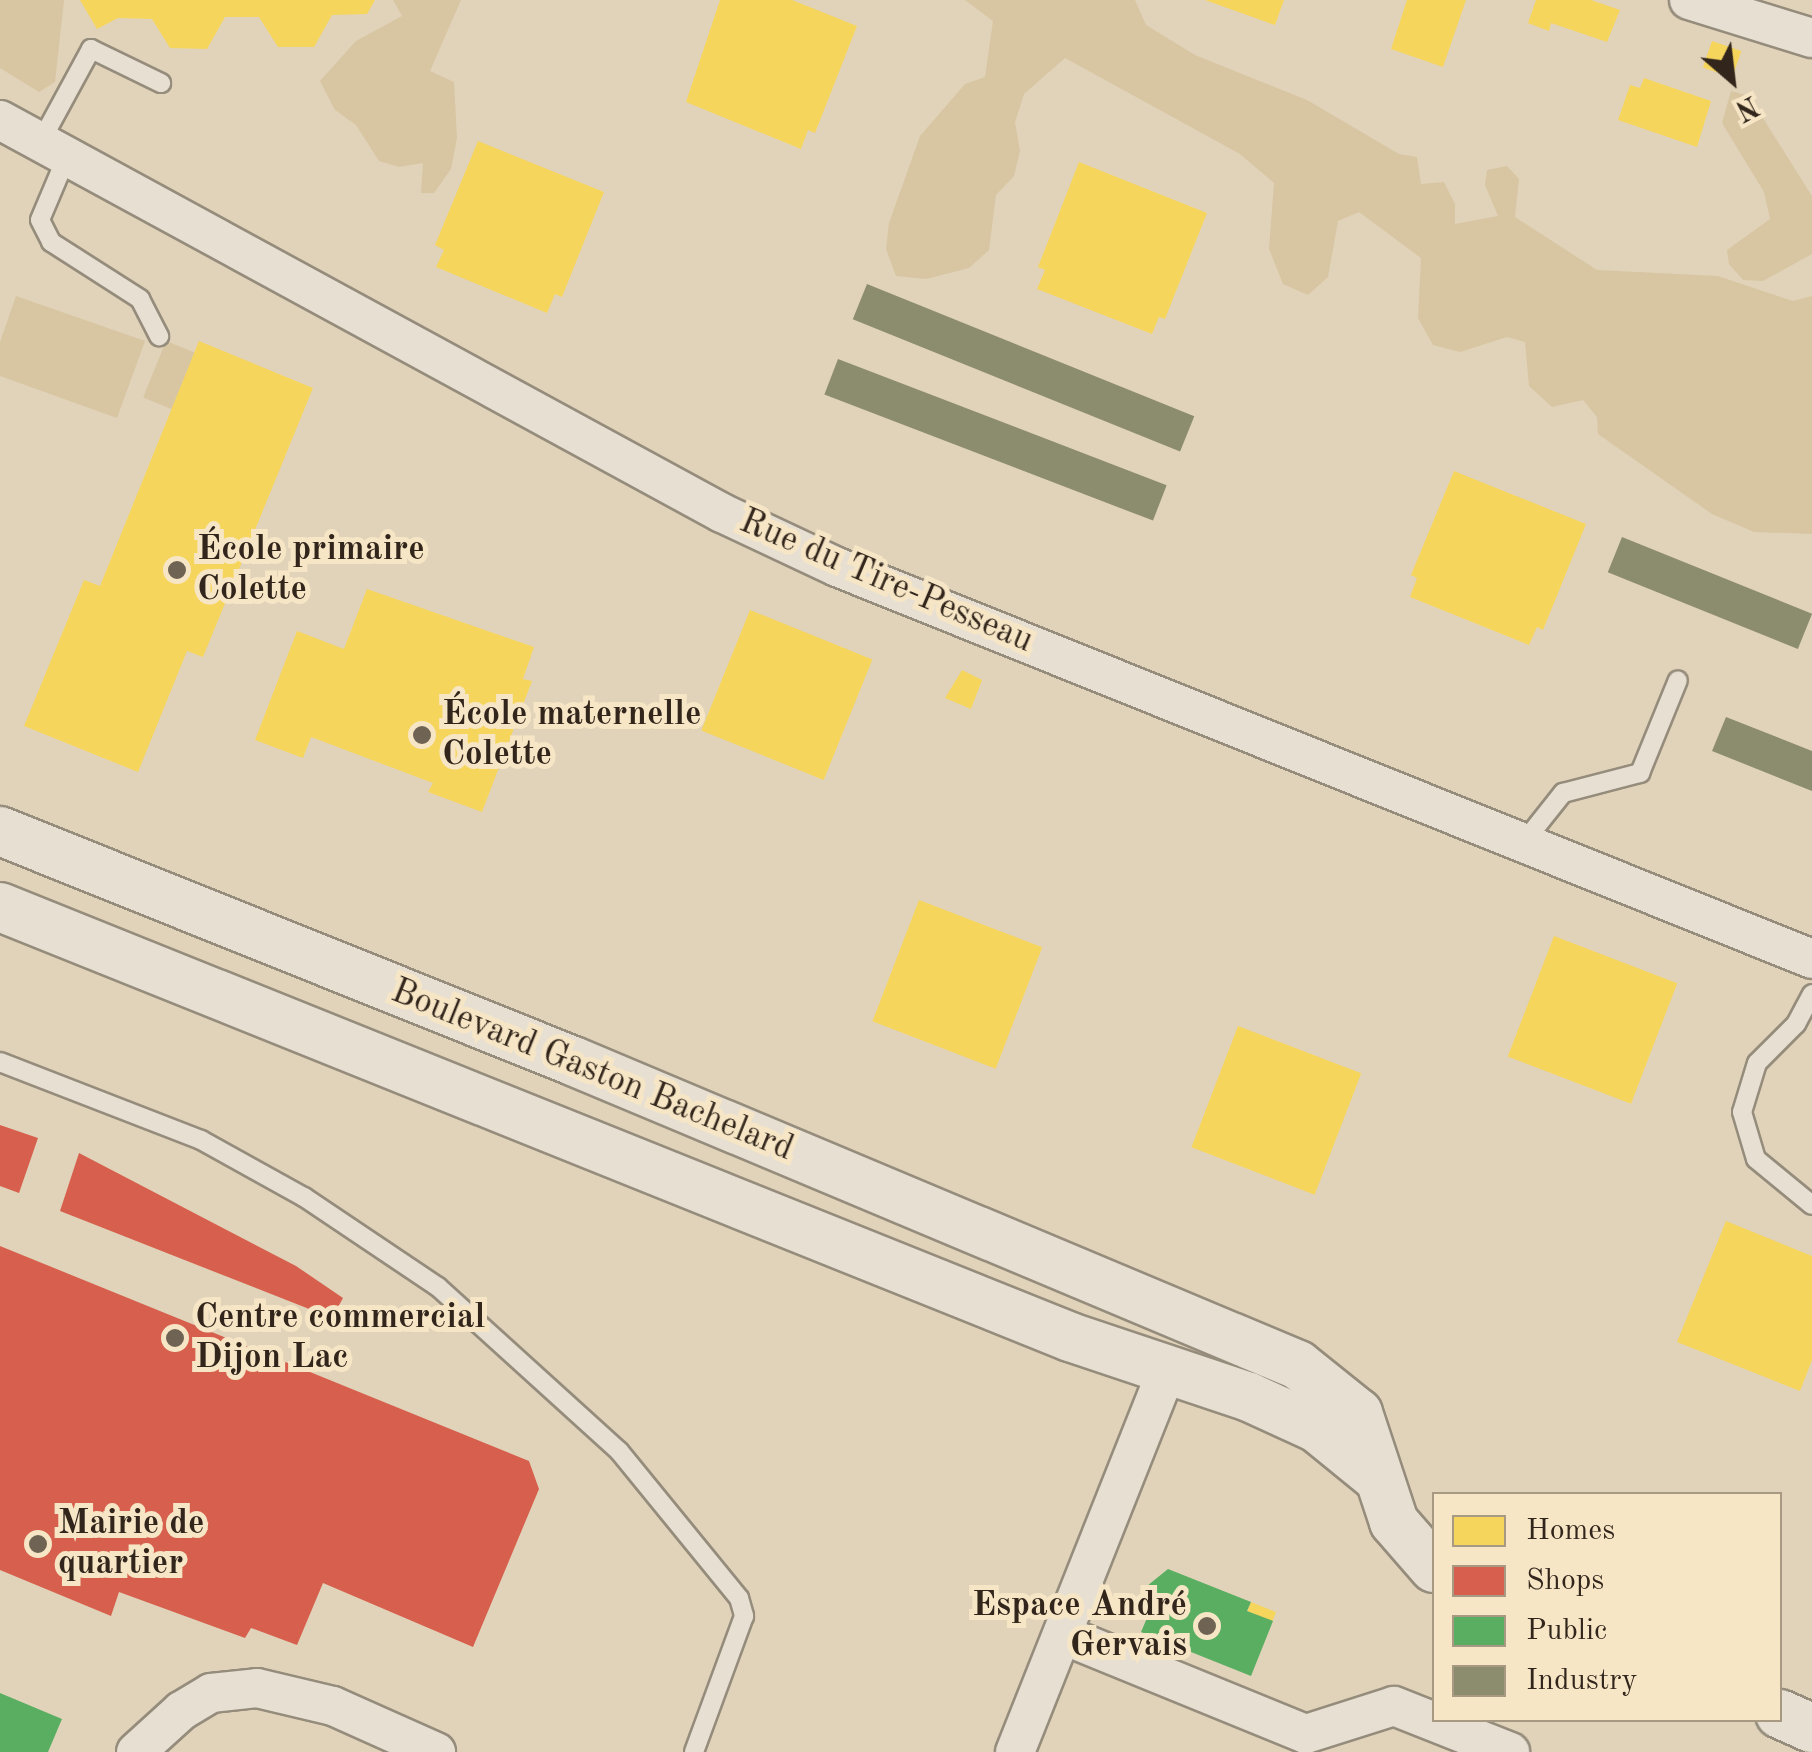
<!DOCTYPE html>
<html>
<head>
<meta charset="utf-8">
<style>
	body { margin:0 }
	#map { position:relative; width:1812px; height:1752px; overflow:hidden; background:#e1d3b9; font-family:"Old Standard TT",serif }
	div>[style] { position:absolute }
	.green>* { inset:0; background:#d8c5a2; transform-origin:0 0 }
	.homes>* { inset:0; background:#f6d55c; transform-origin:0 0 }
	.shops>* { inset:0; background:#d6604d }
	.public>* { inset:0; background:#5aae61 }
	.industry>* { inset:0; background:#8c8c6e; transform-origin:0 0 }
	.roads { filter:drop-shadow(2px 0 #958c7c) drop-shadow(-2px 0 #958c7c) drop-shadow(0 2px #958c7c) drop-shadow(0 -2px #958c7c) }
	.service>* { height:18px; margin:-9px; padding:0 9px; transform-origin:9px; border-radius:9px; background:#e6dfd2 }
	.minor>* { height:38px; margin:-19px; padding:0 19px; transform-origin:19px; border-radius:19px; background:#e6dfd2 }
	.tertiary>* { height:48px; margin:-24px; padding:0 24px; transform-origin:24px; border-radius:24px; background:#e6dfd2 }
	.dots>* { width:28px; height:28px; translate:-50% -50%; box-sizing:border-box; border:5px solid #f7e6c6; border-radius:50% }
	span { translate:-50% -50%; white-space:nowrap; text-align:center; line-height:1.15; -webkit-text-stroke:10px #f7e6c6; paint-order:stroke }
	.poi-label { font-size:35px; color:#32261c; font-weight:700 }
	.left { translate:0 -50%; text-align:left }
	.right { translate:-100% -50%; text-align:right }
	.street-label { font-size:35px; color:#32261c }
	.legend { position:absolute; left:1432px; top:1492px; width:350px; height:230px; box-sizing:border-box; background:#f7e6c6; border:2px solid #a89982; margin:0; padding:12px 18px; list-style:none; font-size:30px; color:#32261c }
	.legend li { display:flex; align-items:center; gap:20px; height:50px }
	.legend b { width:50px; border:2px solid #a89982 }
	.north { position:absolute; left:1682px; top:30px; width:100px; height:100px; -webkit-text-stroke:8px #f7e6c6; paint-order:stroke; rotate:152deg; font-size:28px; font-weight:700; line-height:40px; text-align:center; color:#32261c }
	.north::after { content:''; display:block; margin:auto; width:35px; height:45px; background:#32261c; clip-path:polygon(50% 0,100% 100%,50% 72%,0 100%) }
</style>
</head>
<body>
<div id="map">
	<div class="green">
		<i style="clip-path:polygon(0 0,64px 0,55px 82px,39px 92px,0 68px)"></i>
		<i style="clip-path:polygon(393px 0,461px 0,430px 71px,454px 82px,457px 138px,451px 169px,434px 193px,421px 193px,423px 163px,399px 167px,379px 161px,356px 125px,335px 110px,320px 81px,356px 41px,402px 16px)"></i>
		<i style="clip-path:polygon(965px 0,1135px 0,1146px 25px,1195px 55px,1307px 100px,1399px 154px,1417px 157px,1421px 184px,1444px 182px,1455px 204px,1455px 224px,1498px 216px,1485px 185px,1487px 170px,1507px 166px,1519px 179px,1515px 217px,1597px 270px,1718px 276px,1793px 301px,1812px 296px,1812px 534px,1754px 532px,1712px 514px,1598px 434px,1597px 417px,1583px 400px,1552px 407px,1529px 386px,1525px 342px,1507px 337px,1460px 352px,1433px 345px,1418px 318px,1421px 258px,1359px 212px,1338px 221px,1328px 277px,1308px 295px,1283px 284px,1269px 249px,1274px 183px,1240px 154px,1065px 58px,1024px 94px,1015px 122px,1020px 151px,1014px 176px,996px 195px,989px 250px,969px 268px,926px 279px,896px 276px,886px 249px,889px 223px,920px 136px,965px 84px,985px 77px,993px 21px)"></i>
		<i style="clip-path:polygon(1731px 91px,1749px 96px,1812px 196px,1812px 254px,1763px 281px,1743px 280px,1729px 264px,1727px 250px,1770px 219px,1764px 192px,1722px 123px)"></i>
		<i style="clip-path:polygon(16px 296px,145px 341px,117px 418px,0 376px,0 342px)"></i>
		<i style="left:166px;top:341px;width:31px;height:61px;rotate:22deg"></i>
	</div>
	<div class="homes">
		<i style="clip-path:polygon(80px 0,375px 0,367px 14px,332px 15px,314px 47px,278px 47px,259px 17px,225px 17px,207px 49px,170px 48px,152px 19px,118px 18px,97px 29px)"></i>
		<i style="clip-path:polygon(720px 0,792px 0,857px 26px,815px 133px,808px 130px,801px 149px,686px 102px)"></i>
		<i style="clip-path:polygon(1205px 0,1284px 0,1275px 25px)"></i>
		<i style="clip-path:polygon(1407px 0,1466px 0,1443px 67px,1391px 49px)"></i>
		<i style="clip-path:polygon(1536px 0,1591px 0,1620px 10px,1607px 42px,1551px 23px,1549px 31px,1528px 23px)"></i>
		<i style="left:1712px;top:41px;width:31px;height:28px;rotate:19deg"></i>
		<i style="clip-path:polygon(1644px 78px,1711px 101px,1697px 147px,1618px 120px,1630px 85px,1640px 88px)"></i>
		<i style="clip-path:polygon(478px 141px,604px 192px,562px 297px,555px 294px,547px 313px,436px 267px,444px 250px,435px 245px)"></i>
		<i style="clip-path:polygon(1079px 162px,1207px 213px,1165px 319px,1159px 317px,1152px 334px,1037px 289px,1045px 270px,1038px 267px)"></i>
		<i style="clip-path:polygon(199px 341px,313px 388px,203px 657px,187px 651px,138px 772px,24px 726px,84px 580px,100px 586px)"></i>
		<i style="clip-path:polygon(1454px 471px,1586px 524px,1543px 630px,1537px 627px,1529px 645px,1410px 597px,1417px 578px,1411px 575px)"></i>
		<i style="clip-path:polygon(367px 589px,534px 647px,523px 679px,532px 681px,482px 812px,428px 792px,433px 783px,311px 737px,303px 758px,255px 740px,297px 631px,344px 649px)"></i>
		<i style="left:750px;top:610px;width:132px;height:130px;rotate:22deg"></i>
		<i style="clip-path:polygon(962px 670px,982px 680px,971px 709px,945px 698px)"></i>
		<i style="left:919px;top:900px;width:132px;height:130px;rotate:21deg"></i>
		<i style="left:1554px;top:936px;width:132px;height:129px;rotate:21deg"></i>
		<i style="left:1238px;top:1026px;width:132px;height:130px;rotate:21deg"></i>
		<i style="clip-path:polygon(1726px 1221px,1812px 1256px,1812px 1360px,1800px 1391px,1677px 1342px)"></i>
		<i style="left:1251px;top:1602px;width:27px;height:10px;rotate:22deg"></i>
	</div>
	<div class="shops">
		<i style="clip-path:polygon(0 1125px,38px 1138px,19px 1193px,0 1186px)"></i>
		<i style="clip-path:polygon(79px 1153px,296px 1266px,343px 1298px,332px 1318px,60px 1211px)"></i>
		<i style="clip-path:polygon(0 1246px,529px 1461px,539px 1489px,473px 1647px,323px 1583px,297px 1645px,251px 1628px,245px 1638px,119px 1592px,111px 1616px,0 1570px)"></i>
	</div>
	<div class="public">
		<i style="clip-path:polygon(1168px 1569px,1251px 1602px,1247px 1611px,1273px 1621px,1251px 1676px,1141px 1632px,1156px 1597px,1147px 1586px)"></i>
		<i style="clip-path:polygon(0 1693px,62px 1719px,48px 1752px,0 1752px)"></i>
	</div>
	<div class="industry">
		<i style="left:867px;top:284px;width:353px;height:38px;rotate:22deg"></i>
		<i style="left:838px;top:359px;width:352px;height:38px;rotate:21deg"></i>
		<i style="left:1622px;top:537px;width:205px;height:38px;rotate:22deg"></i>
		<i style="clip-path:polygon(1726px 717px,1812px 751px,1812px 791px,1712px 751px)"></i>
	</div>
	<div class="roads">
		<div class="service">
			<i style="left:40px;top:143px;width:107px;rotate:-61.5deg"></i>
			<i style="left:91px;top:49px;width:78px;rotate:25.9deg"></i>
			<i style="left:67px;top:156px;width:69px;rotate:112.9deg"></i>
			<i style="left:40px;top:220px;width:25px;rotate:63deg"></i>
			<i style="left:51px;top:242px;width:106px;rotate:32.6deg"></i>
			<i style="left:140px;top:299px;width:42px;rotate:62.8deg"></i>
			<i style="left:1524px;top:842px;width:63px;rotate:-51.5deg"></i>
			<i style="left:1563px;top:793px;width:80px;rotate:-14.6deg"></i>
			<i style="left:1640px;top:773px;width:100px;rotate:-67.8deg"></i>
			<i style="left:1812px;top:994px;width:34px;rotate:118deg"></i>
			<i style="left:1796px;top:1024px;width:55px;rotate:135deg"></i>
			<i style="left:1757px;top:1063px;width:51px;rotate:107deg"></i>
			<i style="left:1742px;top:1112px;width:49px;rotate:73.4deg"></i>
			<i style="left:1756px;top:1159px;width:72px;rotate:39.4deg"></i>
			<i style="left:0;top:1062px;width:216px;rotate:21.2deg"></i>
			<i style="left:201px;top:1140px;width:118px;rotate:29deg"></i>
			<i style="left:304px;top:1197px;width:161px;rotate:33.9deg"></i>
			<i style="left:438px;top:1287px;width:244px;rotate:42.2deg"></i>
			<i style="left:619px;top:1451px;width:190px;rotate:50.8deg"></i>
			<i style="left:739px;top:1598px;width:19px;rotate:74deg"></i>
			<i style="left:744px;top:1616px;width:145px;rotate:110.2deg"></i>
		</div>
		<div class="minor">
			<i style="left:1689px;top:0;width:129px;rotate:17.2deg"></i>
			<i style="left:0;top:120px;width:822px;rotate:28.56deg"></i>
			<i style="left:722px;top:513px;width:127px;rotate:25.2deg"></i>
			<i style="left:837px;top:567px;width:1051px;rotate:21.9deg"></i>
			<i style="left:1063px;top:1635px;width:262px;rotate:22.2deg"></i>
			<i style="left:1306px;top:1734px;width:92px;rotate:-17.7deg"></i>
			<i style="left:1394px;top:1706px;width:125px;rotate:21.6deg"></i>
			<i style="left:136px;top:1752px;width:61px;rotate:-42.3deg"></i>
			<i style="left:181px;top:1711px;width:35px;rotate:-31deg"></i>
			<i style="left:211px;top:1693px;width:46px;rotate:-6.2deg"></i>
			<i style="left:257px;top:1688px;width:78px;rotate:13.3deg"></i>
			<i style="left:333px;top:1706px;width:113px;rotate:24.1deg"></i>
			<i style="left:1015px;top:1752px;width:410px;rotate:-68.3deg"></i>
		</div>
		<div class="tertiary">
			<i style="left:0;top:831px;width:617px;rotate:21.87deg"></i>
			<i style="left:573px;top:1061px;width:786px;rotate:22.75deg"></i>
			<i style="left:1298px;top:1365px;width:77px;rotate:38.7deg"></i>
			<i style="left:1358px;top:1413px;width:115px;rotate:71.7deg"></i>
			<i style="left:1394px;top:1522px;width:61px;rotate:49deg"></i>
			<i style="left:0;top:907px;width:1153px;rotate:21.89deg"></i>
			<i style="left:1070px;top:1337px;width:189px;rotate:18.5deg"></i>
			<i style="left:1249px;top:1397px;width:75px;rotate:24.5deg"></i>
			<i style="left:1317px;top:1428px;width:77px;rotate:39.2deg"></i>
			<i style="left:1780px;top:1714px;width:35px;rotate:24deg"></i>
		</div>
	</div>
	<div class="dots">
		<i style="left:177px;top:570px;background:#6f6353"></i>
		<i style="left:422px;top:735px;background:#6f6353"></i>
		<i style="left:175px;top:1338px;background:#6f6353"></i>
		<i style="left:38px;top:1544px;background:#6f6353"></i>
		<i style="left:1207px;top:1626px;background:#6f6353"></i>
	</div>
	<div class="poi-label">
		<span class="left" style="left:197px;top:570px">École primaire<br>Colette</span>
		<span class="left" style="left:442px;top:735px">École maternelle<br>Colette</span>
		<span class="left" style="left:195px;top:1338px">Centre commercial<br>Dijon Lac</span>
		<span class="left" style="left:58px;top:1544px">Mairie de<br>quartier</span>
		<span class="right" style="left:1187px;top:1626px">Espace André<br>Gervais</span>
	</div>
	<div class="street-label">
		<span style="left:886px;top:582px;rotate:23deg">Rue du Tire-Pesseau</span>
		<span style="left:592px;top:1071px;rotate:22deg">Boulevard Gaston Bachelard</span>
	</div>
	<ul class="legend">
	<li><b style="height:28px;background:#f6d55c"></b>Homes</li>
	<li><b style="height:28px;background:#d6604d"></b>Shops</li>
	<li><b style="height:28px;background:#5aae61"></b>Public</li>
	<li><b style="height:28px;background:#8c8c6e"></b>Industry</li>
	</ul>
	<div class="north">N</div>
</div>
</body>
</html>
